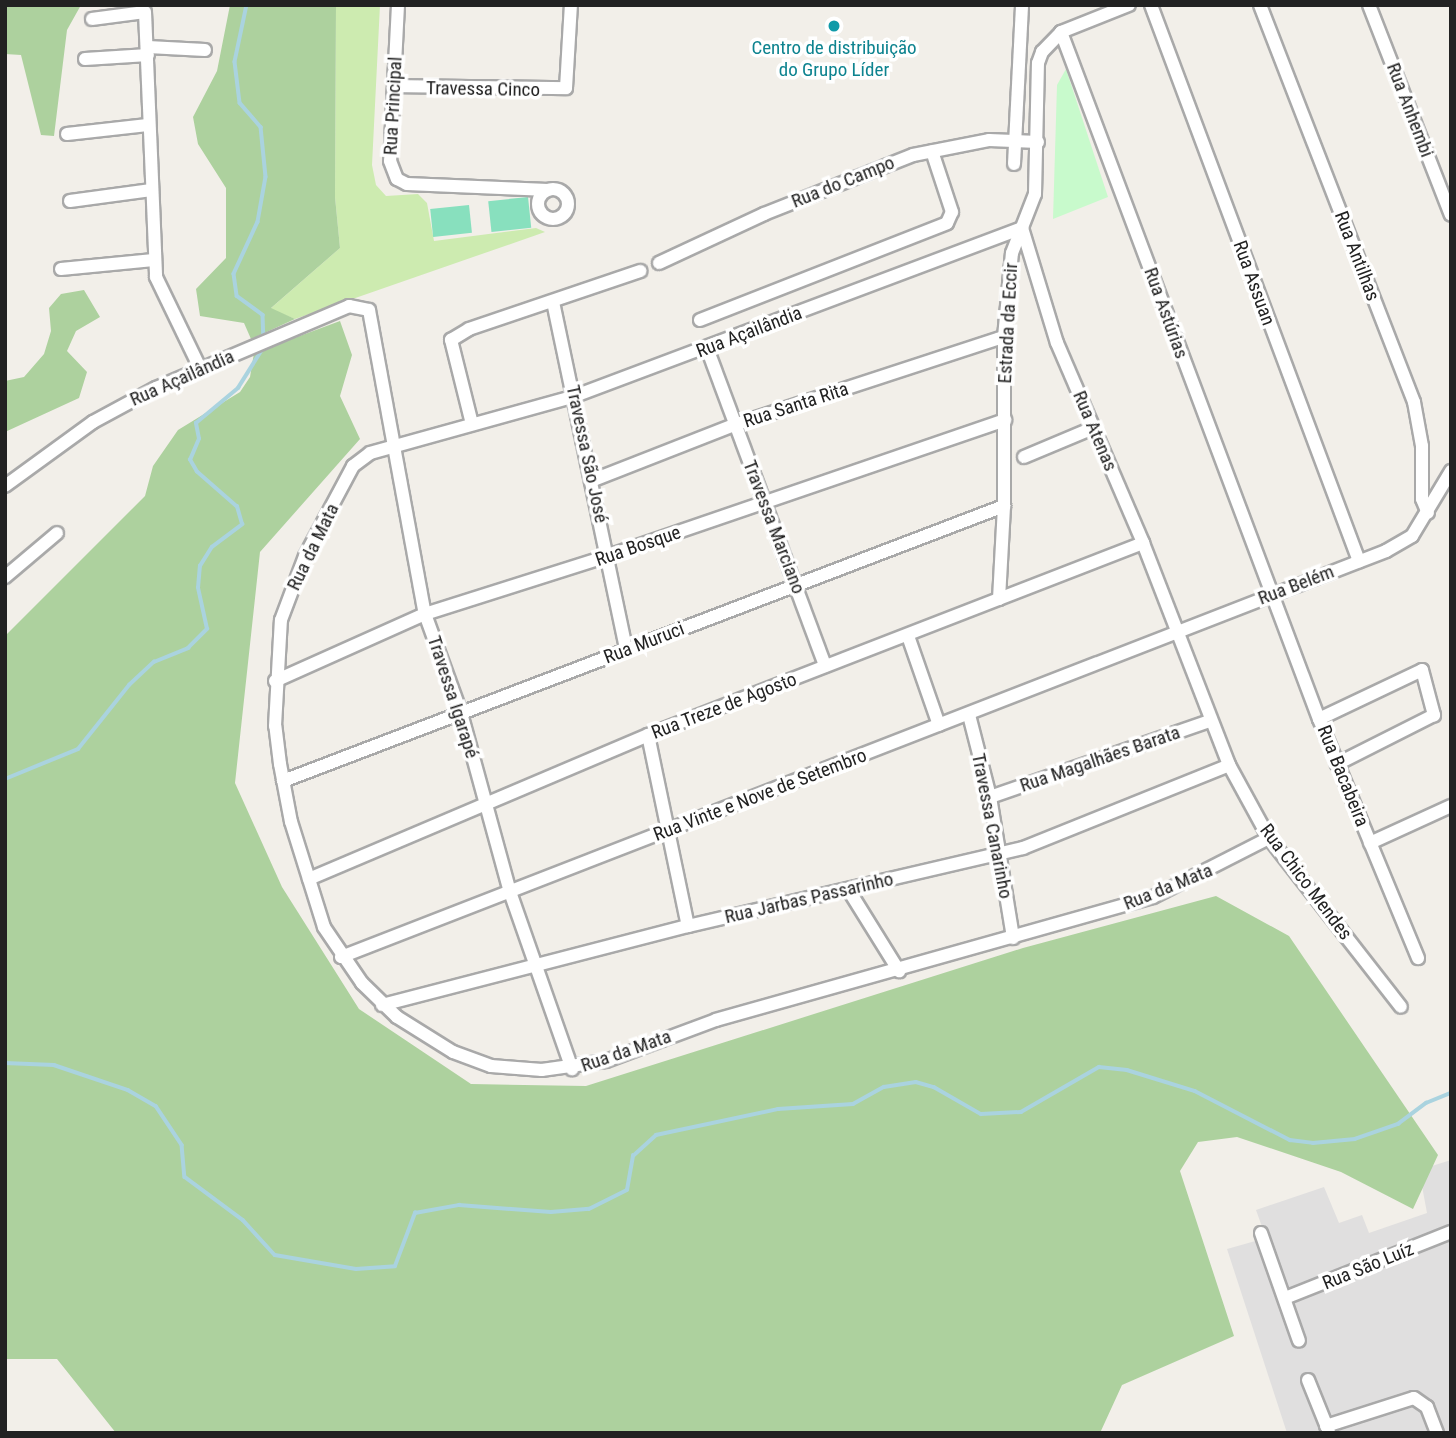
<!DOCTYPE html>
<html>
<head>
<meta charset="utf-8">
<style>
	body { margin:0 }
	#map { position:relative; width:1456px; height:1438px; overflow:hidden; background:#f2efe9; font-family:"Roboto Condensed",sans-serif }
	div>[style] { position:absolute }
	.residential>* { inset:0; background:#e0dfdf }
	.grass>* { inset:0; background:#cdebb0 }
	.forest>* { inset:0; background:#add19e }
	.park>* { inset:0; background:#c8facc }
	.pitch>* { inset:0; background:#88e0be; transform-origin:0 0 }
	.stream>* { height:3.5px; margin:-1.75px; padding:0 1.75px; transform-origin:1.75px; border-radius:1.75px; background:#aad3df }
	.roads { filter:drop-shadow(2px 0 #a9a9a9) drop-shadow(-2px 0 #a9a9a9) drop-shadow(0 2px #a9a9a9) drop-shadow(0 -2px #a9a9a9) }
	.street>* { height:12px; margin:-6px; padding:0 6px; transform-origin:6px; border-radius:6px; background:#fff }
	.street>.ring { margin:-6px; padding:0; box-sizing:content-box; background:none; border:12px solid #fff; border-radius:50% }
	.dots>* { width:19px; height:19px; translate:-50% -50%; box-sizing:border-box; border:4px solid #fff; border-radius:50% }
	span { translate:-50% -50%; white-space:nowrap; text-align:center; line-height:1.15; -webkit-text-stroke:7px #fff; paint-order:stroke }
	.culture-label { font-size:19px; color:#0d838f }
	.street-label { font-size:19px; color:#222 }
	.frame { position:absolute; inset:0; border:7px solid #222; pointer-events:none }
</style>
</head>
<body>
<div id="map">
	<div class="residential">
		<i style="clip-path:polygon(1451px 1160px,1451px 1433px,1287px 1433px,1227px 1249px,1266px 1238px,1256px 1210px,1324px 1187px,1339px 1223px,1362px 1215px,1369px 1233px,1427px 1213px,1419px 1170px)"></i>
	</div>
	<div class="grass">
		<i style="clip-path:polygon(336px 5px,380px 5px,372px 165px,376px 185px,386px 196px,418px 194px,427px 203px,434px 241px,536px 228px,545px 232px,295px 319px,270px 309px,340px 248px,335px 197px)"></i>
	</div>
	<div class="forest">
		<i style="clip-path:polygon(5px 5px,81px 5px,67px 30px,54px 136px,41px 135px,21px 55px,5px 54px)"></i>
		<i style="clip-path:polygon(230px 5px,336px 5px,335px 197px,340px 248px,271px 308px,295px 319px,251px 339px,244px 323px,200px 316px,196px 289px,226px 258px,226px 188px,198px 144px,193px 117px,217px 71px)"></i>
		<i style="clip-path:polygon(84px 290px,100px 317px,76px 331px,67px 351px,87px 372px,79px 398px,5px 432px,5px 381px,24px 377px,44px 354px,51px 331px,49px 308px,61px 294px)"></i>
		<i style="clip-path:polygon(340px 321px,352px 355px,340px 396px,360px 439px,260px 552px,235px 783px,282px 887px,359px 1009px,471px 1084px,586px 1086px,1023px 948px,1216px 896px,1289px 936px,1438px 1155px,1413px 1209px,1341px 1172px,1237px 1137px,1198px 1142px,1180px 1171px,1234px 1336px,1122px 1385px,1100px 1433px,116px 1433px,57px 1359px,5px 1359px,5px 636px,145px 496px,153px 466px,178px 430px,240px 392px,250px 377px,254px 353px)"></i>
	</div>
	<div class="park">
		<i style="clip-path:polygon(1066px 69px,1108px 197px,1053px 219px,1057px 85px)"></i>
	</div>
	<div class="pitch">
		<i style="left:528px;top:197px;width:31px;height:40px;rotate:84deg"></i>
		<i style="left:469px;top:205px;width:28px;height:39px;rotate:84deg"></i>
	</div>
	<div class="stream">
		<i style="left:247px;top:5px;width:58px;rotate:101.9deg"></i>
		<i style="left:235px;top:62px;width:41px;rotate:83deg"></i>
		<i style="left:240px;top:103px;width:32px;rotate:49deg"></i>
		<i style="left:261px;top:127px;width:50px;rotate:84.3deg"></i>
		<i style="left:266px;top:177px;width:46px;rotate:100.1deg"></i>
		<i style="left:258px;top:222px;width:57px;rotate:114.8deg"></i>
		<i style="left:234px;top:274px;width:22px;rotate:82deg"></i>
		<i style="left:237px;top:296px;width:32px;rotate:36deg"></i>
		<i style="left:263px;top:315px;width:23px;rotate:88deg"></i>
		<i style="left:5px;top:779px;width:79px;rotate:-22.3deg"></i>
		<i style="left:78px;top:749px;width:82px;rotate:-51.4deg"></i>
		<i style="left:129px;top:685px;width:34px;rotate:-43deg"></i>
		<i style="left:154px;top:662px;width:37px;rotate:-22deg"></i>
		<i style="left:188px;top:648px;width:27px;rotate:-45deg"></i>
		<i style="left:207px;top:629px;width:42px;rotate:-102.4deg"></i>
		<i style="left:198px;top:588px;width:22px;rotate:-85deg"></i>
		<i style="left:200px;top:566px;width:22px;rotate:-58deg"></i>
		<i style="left:212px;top:547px;width:38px;rotate:-37deg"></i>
		<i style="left:242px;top:524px;width:18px;rotate:-106deg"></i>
		<i style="left:237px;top:507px;width:53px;rotate:-138.8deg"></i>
		<i style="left:197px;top:472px;width:14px;rotate:-120deg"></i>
		<i style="left:190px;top:460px;width:23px;rotate:-67deg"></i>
		<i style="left:199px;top:439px;width:16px;rotate:-101deg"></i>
		<i style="left:196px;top:423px;width:55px;rotate:-39.8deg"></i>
		<i style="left:238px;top:388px;width:51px;rotate:-57.9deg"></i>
		<i style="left:5px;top:1063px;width:49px;rotate:2.3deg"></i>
		<i style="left:54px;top:1065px;width:78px;rotate:18.7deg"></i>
		<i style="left:128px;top:1090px;width:32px;rotate:30deg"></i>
		<i style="left:156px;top:1106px;width:47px;rotate:56.3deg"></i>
		<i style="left:182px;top:1145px;width:32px;rotate:85deg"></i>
		<i style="left:185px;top:1177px;width:72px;rotate:36.6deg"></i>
		<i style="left:243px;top:1220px;width:47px;rotate:47.6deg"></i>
		<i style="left:275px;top:1255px;width:82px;rotate:9.8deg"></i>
		<i style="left:356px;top:1269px;width:39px;rotate:-4deg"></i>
		<i style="left:395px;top:1266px;width:57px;rotate:-69.3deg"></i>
		<i style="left:415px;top:1213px;width:45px;rotate:-10.3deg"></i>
		<i style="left:459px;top:1205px;width:92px;rotate:4.4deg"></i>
		<i style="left:551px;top:1212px;width:38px;rotate:-5deg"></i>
		<i style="left:589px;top:1209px;width:42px;rotate:-26.6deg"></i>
		<i style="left:627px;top:1190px;width:35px;rotate:-80deg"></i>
		<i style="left:633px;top:1156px;width:31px;rotate:-42deg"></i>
		<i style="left:656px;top:1135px;width:125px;rotate:-12deg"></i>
		<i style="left:778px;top:1109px;width:75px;rotate:-3.8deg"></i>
		<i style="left:853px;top:1104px;width:35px;rotate:-29deg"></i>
		<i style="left:884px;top:1087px;width:32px;rotate:-9deg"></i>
		<i style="left:916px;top:1082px;width:19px;rotate:16deg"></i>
		<i style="left:934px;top:1087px;width:54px;rotate:29.9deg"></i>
		<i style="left:981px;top:1114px;width:40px;rotate:-2.9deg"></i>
		<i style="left:1021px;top:1112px;width:90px;rotate:-30deg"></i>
		<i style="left:1099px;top:1067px;width:28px;rotate:6deg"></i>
		<i style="left:1127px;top:1070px;width:71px;rotate:17.2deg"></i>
		<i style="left:1195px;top:1091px;width:107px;rotate:27.3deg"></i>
		<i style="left:1290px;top:1140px;width:23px;rotate:7deg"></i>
		<i style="left:1313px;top:1143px;width:42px;rotate:-5.4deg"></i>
		<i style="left:1355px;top:1139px;width:46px;rotate:-19.2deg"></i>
		<i style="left:1398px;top:1124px;width:35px;rotate:-37deg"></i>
		<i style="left:1426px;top:1103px;width:27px;rotate:-22deg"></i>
	</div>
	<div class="roads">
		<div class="street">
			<i style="left:398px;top:5px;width:156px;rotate:92.9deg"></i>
			<i style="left:390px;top:161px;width:19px;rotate:69deg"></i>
			<i style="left:397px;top:179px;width:11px;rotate:27deg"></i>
			<i style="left:407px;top:184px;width:141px;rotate:2.4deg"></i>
			<i style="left:1151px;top:5px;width:594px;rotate:69.49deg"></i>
			<i style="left:1260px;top:5px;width:426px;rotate:68.8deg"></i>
			<i style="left:1414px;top:402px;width:45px;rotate:79.7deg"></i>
			<i style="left:1422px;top:446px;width:53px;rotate:90deg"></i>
			<i style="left:1422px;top:499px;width:15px;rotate:67deg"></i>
			<i style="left:1369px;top:5px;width:225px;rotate:68.7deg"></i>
			<i style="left:92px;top:19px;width:53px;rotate:-7.5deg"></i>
			<i style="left:145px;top:12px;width:265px;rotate:87.6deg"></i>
			<i style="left:156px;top:277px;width:101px;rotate:64.2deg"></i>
			<i style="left:1061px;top:32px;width:734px;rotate:69.42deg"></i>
			<i style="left:1319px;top:719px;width:259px;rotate:67.5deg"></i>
			<i style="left:148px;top:47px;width:57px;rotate:3deg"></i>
			<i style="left:85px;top:59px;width:63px;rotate:-3.6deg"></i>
			<i style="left:394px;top:86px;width:172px;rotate:0.7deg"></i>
			<i style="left:566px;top:88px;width:83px;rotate:-86.6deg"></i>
			<i style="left:67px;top:134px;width:81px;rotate:-6.4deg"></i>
			<i style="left:1014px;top:164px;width:159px;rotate:-87.1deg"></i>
			<i class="ring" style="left:538px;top:189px;width:18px;height:18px"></i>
			<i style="left:70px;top:201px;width:82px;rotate:-7.7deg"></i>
			<i style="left:659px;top:263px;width:116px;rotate:-25deg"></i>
			<i style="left:764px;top:214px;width:160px;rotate:-21.6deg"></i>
			<i style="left:913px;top:155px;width:77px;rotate:-11.2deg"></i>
			<i style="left:989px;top:140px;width:49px;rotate:2.3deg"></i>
			<i style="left:61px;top:269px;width:93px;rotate:-5.5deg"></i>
			<i style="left:553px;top:302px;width:355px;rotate:78.1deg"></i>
			<i style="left:700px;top:320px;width:265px;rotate:-21.4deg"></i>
			<i style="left:947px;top:223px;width:12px;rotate:-66deg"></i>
			<i style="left:952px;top:212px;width:64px;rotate:-108.2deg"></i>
			<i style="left:707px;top:348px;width:339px;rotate:69.6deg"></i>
			<i style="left:472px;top:424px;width:87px;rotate:-104deg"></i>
			<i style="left:451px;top:340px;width:21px;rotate:-31deg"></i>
			<i style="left:469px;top:329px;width:181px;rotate:-18.7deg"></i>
			<i style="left:1024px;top:457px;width:75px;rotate:-22.8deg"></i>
			<i style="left:591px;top:481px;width:154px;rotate:-21.4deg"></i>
			<i style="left:734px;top:425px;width:284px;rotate:-18.1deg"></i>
			<i style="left:5px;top:486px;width:109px;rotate:-36deg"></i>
			<i style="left:93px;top:422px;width:72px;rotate:-28.4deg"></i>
			<i style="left:156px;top:388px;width:210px;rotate:-23deg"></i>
			<i style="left:349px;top:306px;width:20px;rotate:11deg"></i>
			<i style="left:369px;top:310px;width:309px;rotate:79.6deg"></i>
			<i style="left:425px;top:614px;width:105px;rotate:70deg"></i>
			<i style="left:461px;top:713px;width:186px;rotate:74.7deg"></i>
			<i style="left:510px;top:892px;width:188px;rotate:70.7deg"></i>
			<i style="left:5px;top:577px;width:68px;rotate:-40.2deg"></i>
			<i style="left:999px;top:599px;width:93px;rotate:-86.9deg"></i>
			<i style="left:1004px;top:506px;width:169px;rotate:-90deg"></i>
			<i style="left:1004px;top:337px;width:84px;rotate:-84.6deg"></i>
			<i style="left:1012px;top:253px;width:63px;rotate:-68.7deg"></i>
			<i style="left:1035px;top:194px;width:131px;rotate:-88.7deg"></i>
			<i style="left:1038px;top:63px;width:12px;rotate:-70deg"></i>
			<i style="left:1042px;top:52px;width:28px;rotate:-46deg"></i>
			<i style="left:1061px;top:32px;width:73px;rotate:-21.7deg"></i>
			<i style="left:908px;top:636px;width:94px;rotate:70.8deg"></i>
			<i style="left:275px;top:681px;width:164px;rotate:-24.1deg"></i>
			<i style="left:425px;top:614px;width:192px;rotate:-17.6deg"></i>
			<i style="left:608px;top:556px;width:420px;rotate:-18.9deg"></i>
			<i style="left:969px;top:715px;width:85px;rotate:75.6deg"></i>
			<i style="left:990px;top:797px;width:143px;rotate:80.7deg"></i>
			<i style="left:1319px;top:719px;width:114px;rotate:-25.4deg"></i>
			<i style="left:1422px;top:670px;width:47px;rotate:75.1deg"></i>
			<i style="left:1434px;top:715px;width:109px;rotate:153.2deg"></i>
			<i style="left:648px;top:735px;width:195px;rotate:78.2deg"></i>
			<i style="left:283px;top:781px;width:772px;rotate:-20.88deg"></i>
			<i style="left:990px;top:797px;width:232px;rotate:-19.1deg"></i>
			<i style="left:1269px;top:838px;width:130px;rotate:153deg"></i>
			<i style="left:1153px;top:897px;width:454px;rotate:164.3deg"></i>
			<i style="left:716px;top:1020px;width:117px;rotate:159.6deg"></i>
			<i style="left:606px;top:1061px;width:65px;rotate:172deg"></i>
			<i style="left:542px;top:1070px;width:51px;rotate:-175.5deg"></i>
			<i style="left:491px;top:1066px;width:40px;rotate:-159.8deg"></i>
			<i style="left:453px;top:1052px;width:66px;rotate:-148deg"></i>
			<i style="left:397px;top:1017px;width:49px;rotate:-135.8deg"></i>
			<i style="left:362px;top:983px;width:68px;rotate:-124.2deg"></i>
			<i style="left:324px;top:927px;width:110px;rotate:-107.4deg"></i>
			<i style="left:291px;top:822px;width:59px;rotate:-100.7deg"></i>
			<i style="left:280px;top:764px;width:38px;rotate:-97deg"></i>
			<i style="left:275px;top:726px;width:106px;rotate:-86.8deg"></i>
			<i style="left:281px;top:620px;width:68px;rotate:-69.4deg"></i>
			<i style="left:305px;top:556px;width:102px;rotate:-61.9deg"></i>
			<i style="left:353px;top:466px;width:21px;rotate:-37deg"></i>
			<i style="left:370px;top:453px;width:213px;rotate:-15.5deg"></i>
			<i style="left:575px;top:396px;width:478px;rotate:-20.6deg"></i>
			<i style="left:1022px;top:228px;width:120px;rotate:73.1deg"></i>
			<i style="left:1057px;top:343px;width:218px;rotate:66.7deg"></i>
			<i style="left:1143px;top:543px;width:238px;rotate:68.8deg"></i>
			<i style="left:1229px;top:765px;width:83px;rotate:61.3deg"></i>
			<i style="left:1269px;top:838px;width:214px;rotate:52deg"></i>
			<i style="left:1370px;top:843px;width:89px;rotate:-24.6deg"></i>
			<i style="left:309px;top:879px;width:368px;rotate:-23deg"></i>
			<i style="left:648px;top:735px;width:531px;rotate:-21.2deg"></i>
			<i style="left:848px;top:889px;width:97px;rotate:58.1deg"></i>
			<i style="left:341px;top:957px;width:1121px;rotate:-21.23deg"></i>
			<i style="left:1386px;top:551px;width:30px;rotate:-30deg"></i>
			<i style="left:1412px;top:536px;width:76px;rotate:-59deg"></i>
			<i style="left:382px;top:1005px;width:316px;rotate:-14.5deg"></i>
			<i style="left:688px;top:926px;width:344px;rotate:-13.1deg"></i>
			<i style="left:1023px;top:848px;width:222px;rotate:-21.9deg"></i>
			<i style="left:1261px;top:1233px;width:114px;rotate:70.6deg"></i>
			<i style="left:1285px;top:1298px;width:179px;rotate:-21.7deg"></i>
			<i style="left:1308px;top:1380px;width:56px;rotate:68deg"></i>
			<i style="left:1326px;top:1426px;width:92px;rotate:-17.7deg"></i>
			<i style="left:1414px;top:1398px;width:16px;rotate:35deg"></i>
			<i style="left:1427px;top:1407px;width:28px;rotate:69deg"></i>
		</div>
	</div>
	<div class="dots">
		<i style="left:834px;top:26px;background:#0f9aa8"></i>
	</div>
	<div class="culture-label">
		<span style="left:834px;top:59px">Centro de distribuição<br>do Grupo Líder</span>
	</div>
	<div class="street-label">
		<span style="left:483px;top:89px;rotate:1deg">Travessa Cinco</span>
		<span style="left:393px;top:106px;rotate:-87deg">Rua Principal</span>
		<span style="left:1410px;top:110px;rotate:69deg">Rua Anhembi</span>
		<span style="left:843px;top:182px;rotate:-22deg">Rua do Campo</span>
		<span style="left:1357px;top:256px;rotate:69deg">Rua Antilhas</span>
		<span style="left:1254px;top:283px;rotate:70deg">Rua Assuan</span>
		<span style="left:1166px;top:313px;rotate:70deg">Rua Astúrias</span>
		<span style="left:1008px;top:323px;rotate:-87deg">Estrada da Eccir</span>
		<span style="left:749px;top:332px;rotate:-21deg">Rua Açailândia</span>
		<span style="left:182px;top:378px;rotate:-24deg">Rua Açailândia</span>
		<span style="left:796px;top:405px;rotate:-18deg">Rua Santa Rita</span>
		<span style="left:1095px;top:431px;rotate:67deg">Rua Atenas</span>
		<span style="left:587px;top:454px;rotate:78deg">Travessa São José</span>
		<span style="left:774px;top:527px;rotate:69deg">Travessa Marciano</span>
		<span style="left:638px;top:546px;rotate:-19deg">Rua Bosque</span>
		<span style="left:313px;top:547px;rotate:-64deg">Rua da Mata</span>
		<span style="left:1296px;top:585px;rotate:-21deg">Rua Belém</span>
		<span style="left:644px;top:643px;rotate:-21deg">Rua Muruci</span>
		<span style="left:453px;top:697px;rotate:72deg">Travessa Igarapé</span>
		<span style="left:724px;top:706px;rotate:-21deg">Rua Treze de Agosto</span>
		<span style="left:1100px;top:759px;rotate:-19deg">Rua Magalhães Barata</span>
		<span style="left:1343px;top:776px;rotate:68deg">Rua Bacabeira</span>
		<span style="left:760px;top:795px;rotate:-21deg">Rua Vinte e Nove de Setembro</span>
		<span style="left:992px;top:826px;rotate:79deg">Travessa Canarinho</span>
		<span style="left:1306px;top:882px;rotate:53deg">Rua Chico Mendes</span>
		<span style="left:1168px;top:887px;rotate:-22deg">Rua da Mata</span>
		<span style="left:809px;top:898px;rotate:-13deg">Rua Jarbas Passarinho</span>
		<span style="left:626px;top:1051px;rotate:-19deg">Rua da Mata</span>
		<span style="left:1368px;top:1266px;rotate:-22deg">Rua São Luíz</span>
	</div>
	<div class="frame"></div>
</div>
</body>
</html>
